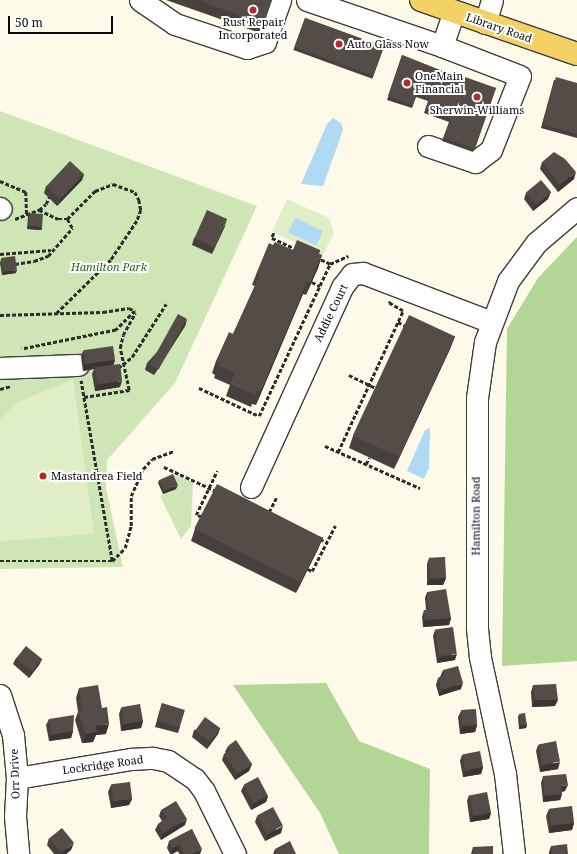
<!DOCTYPE html>
<html>
<head>
<meta charset="utf-8">
<style>
	body { margin:0 }
	#map { position:relative; width:577px; height:854px; overflow:hidden; background:#fefae9; font-family:"Noto Serif",serif }
	div>[style] { position:absolute }
	.green>* { inset:0; background:#cee6b5 }
	.forest>* { inset:0; background:#b2d695 }
	.pitch>* { inset:0; background:#e0eec6 }
	.water>* { inset:0; background:#b0d9f3; transform-origin:0 0 }
	.path>* { height:2.5px; margin-top:-1.25px; transform-origin:0; background:repeating-linear-gradient(90deg,#2c2c2c 0 4px,transparent 0 6px) }
	.roads { filter:drop-shadow(1px 0 #3d3d3d) drop-shadow(-1px 0 #3d3d3d) drop-shadow(0 1px #3d3d3d) drop-shadow(0 -1px #3d3d3d) }
	.minor>* { height:21px; margin:-10.5px; padding:0 10.5px; transform-origin:10.5px; border-radius:10.5px; background:#fff }
	.major>* { height:22px; margin:-11px; padding:0 11px; transform-origin:11px; border-radius:11px; background:#f3d164 }
	.wall>* { inset:0; background:#47413d; transform-origin:0 0 }
	.shaded-wall>* { inset:0; background:#3a3532; transform-origin:0 0 }
	.building>* { inset:0; background:#534c47; transform-origin:0 0 }
	.dots>* { width:11px; height:11px; translate:-50% -50%; box-sizing:border-box; border:2px solid #fff; border-radius:50% }
	span { translate:-50% -50%; white-space:nowrap; text-align:center; line-height:1.15; -webkit-text-stroke:4px #fff; paint-order:stroke }
	.poi-label { font-size:11px; color:#0a0a0a }
	.left { translate:0 -50%; text-align:left }
	.street-label { font-size:11px; color:#0a0a0a }
	.park-label { font-size:11px; color:#2b5e1f; font-style:italic }
	.scale { position:absolute; left:8px; top:16px; width:105px; height:18px; box-sizing:border-box; border:2px solid #0a0a0a; border-top:0; padding-left:5px; font-size:12px; line-height:14px; white-space:nowrap; color:#0a0a0a; -webkit-text-stroke:3px #fff; paint-order:stroke }
</style>
</head>
<body>
<div id="map">
	<div class="green">
		<i style="clip-path:polygon(0 111px,257px 206px,175px 383px,107px 460px,106px 488px,123px 567px,0 569px)"></i>
		<i style="clip-path:polygon(175px 474px,193px 483px,191px 526px,181px 539px,160px 496px,176px 489px,171px 477px)"></i>
	</div>
	<div class="forest">
		<i style="clip-path:polygon(577px 237px,577px 661px,502px 666px,507px 329px,538px 278px)"></i>
		<i style="clip-path:polygon(326px 683px,359px 741px,430px 769px,429px 854px,339px 854px,320px 813px,233px 685px)"></i>
	</div>
	<div class="pitch">
		<i style="clip-path:polygon(287px 199px,329px 218px,334px 233px,323px 255px,272px 232px)"></i>
		<i style="clip-path:polygon(73px 379px,94px 534px,0 541px,0 419px,16px 403px)"></i>
	</div>
	<div class="water">
		<i style="clip-path:polygon(333px 118px,341px 123px,343px 130px,323px 186px,301px 184px,327px 124px)"></i>
		<i style="left:295px;top:218px;width:31px;height:16px;rotate:25deg"></i>
		<i style="clip-path:polygon(430px 428px,429px 468px,424px 479px,407px 471px,425px 430px)"></i>
	</div>
	<div class="path">
		<i style="left:0;top:181px;width:28px;rotate:23deg"></i>
		<i style="left:26px;top:192px;width:23px;rotate:88deg"></i>
		<i style="left:39px;top:210px;width:9px;rotate:-41deg"></i>
		<i style="left:46px;top:204px;width:8px;rotate:-67deg"></i>
		<i style="left:15px;top:219px;width:26px;rotate:-21deg"></i>
		<i style="left:39px;top:210px;width:21px;rotate:25deg"></i>
		<i style="left:58px;top:219px;width:9px"></i>
		<i style="left:67px;top:219px;width:40px;rotate:-45deg"></i>
		<i style="left:95px;top:191px;width:19px;rotate:-21deg"></i>
		<i style="left:113px;top:184px;width:23px;rotate:20deg"></i>
		<i style="left:135px;top:192px;width:9px;rotate:63deg"></i>
		<i style="left:139px;top:200px;width:10px;rotate:79deg"></i>
		<i style="left:141px;top:210px;width:12px;rotate:110deg"></i>
		<i style="left:137px;top:221px;width:47px;rotate:123.7deg"></i>
		<i style="left:111px;top:260px;width:76px;rotate:135.5deg"></i>
		<i style="left:274px;top:233px;width:5px;rotate:112deg"></i>
		<i style="left:272px;top:238px;width:26px;rotate:25deg"></i>
		<i style="left:0;top:254px;width:51px;rotate:-4.5deg"></i>
		<i style="left:15px;top:264px;width:19px;rotate:-9deg"></i>
		<i style="left:34px;top:261px;width:15px;rotate:-20deg"></i>
		<i style="left:48px;top:256px;width:37px;rotate:-49deg"></i>
		<i style="left:72px;top:228px;width:10px;rotate:-119deg"></i>
		<i style="left:330px;top:264px;width:20px;rotate:-24deg"></i>
		<i style="left:312px;top:282px;width:9px;rotate:27deg"></i>
		<i style="left:0;top:315px;width:103px;rotate:-1.7deg"></i>
		<i style="left:103px;top:312px;width:26px;rotate:-9deg"></i>
		<i style="left:129px;top:308px;width:7px;rotate:27deg"></i>
		<i style="left:135px;top:311px;width:27px;rotate:135deg"></i>
		<i style="left:116px;top:330px;width:96px;rotate:168.6deg"></i>
		<i style="left:398px;top:322px;width:9px;rotate:27deg"></i>
		<i style="left:118px;top:368px;width:18px;rotate:-38deg"></i>
		<i style="left:132px;top:357px;width:63px;rotate:-57.3deg"></i>
		<i style="left:349px;top:375px;width:30px;rotate:26deg"></i>
		<i style="left:199px;top:388px;width:66px;rotate:25deg"></i>
		<i style="left:259px;top:416px;width:168px;rotate:-65deg"></i>
		<i style="left:330px;top:264px;width:12px;rotate:-156deg"></i>
		<i style="left:0;top:389px;width:11px;rotate:-15deg"></i>
		<i style="left:84px;top:397px;width:46px;rotate:-8.8deg"></i>
		<i style="left:129px;top:390px;width:43px;rotate:-102.1deg"></i>
		<i style="left:120px;top:348px;width:13px;rotate:-77deg"></i>
		<i style="left:123px;top:335px;width:25px;rotate:-61deg"></i>
		<i style="left:325px;top:446px;width:104px;rotate:23.9deg"></i>
		<i style="left:338px;top:452px;width:155px;rotate:-65.3deg"></i>
		<i style="left:403px;top:311px;width:16px;rotate:-150deg"></i>
		<i style="left:389px;top:303px;width:2px;rotate:-63deg"></i>
		<i style="left:366px;top:464px;width:7px;rotate:-63deg"></i>
		<i style="left:164px;top:467px;width:57px;rotate:24.8deg"></i>
		<i style="left:269px;top:512px;width:16px;rotate:-63deg"></i>
		<i style="left:202px;top:517px;width:6px;rotate:-162deg"></i>
		<i style="left:196px;top:515px;width:49px;rotate:-64.5deg"></i>
		<i style="left:320px;top:539px;width:7px;rotate:27deg"></i>
		<i style="left:0;top:561px;width:112px"></i>
		<i style="left:112px;top:561px;width:183px;rotate:-99.8deg"></i>
		<i style="left:112px;top:561px;width:18px;rotate:-45deg"></i>
		<i style="left:125px;top:548px;width:23px;rotate:-75deg"></i>
		<i style="left:131px;top:526px;width:30px;rotate:-90deg"></i>
		<i style="left:131px;top:496px;width:30px;rotate:-66deg"></i>
		<i style="left:143px;top:469px;width:13px;rotate:-48deg"></i>
		<i style="left:152px;top:459px;width:23px;rotate:-20deg"></i>
		<i style="left:308px;top:569px;width:4px;rotate:27deg"></i>
		<i style="left:312px;top:571px;width:51px;rotate:-62.9deg"></i>
	</div>
	<div class="roads">
		<div class="minor">
			<i style="left:140px;top:0;width:42px;rotate:34.4deg"></i>
			<i style="left:175px;top:24px;width:76px;rotate:18.4deg"></i>
			<i style="left:247px;top:48px;width:19px;rotate:-18deg"></i>
			<i style="left:265px;top:42px;width:45px;rotate:-70.3deg"></i>
			<i style="left:307px;top:0;width:143px;rotate:18.8deg"></i>
			<i style="left:485px;top:23px;width:24px;rotate:-73deg"></i>
			<i style="left:428px;top:146px;width:50px;rotate:18.8deg"></i>
			<i style="left:475px;top:162px;width:20px;rotate:-37deg"></i>
			<i style="left:491px;top:150px;width:79px;rotate:-68.6deg"></i>
			<i style="left:520px;top:76px;width:84px;rotate:-159deg"></i>
			<i style="left:442px;top:46px;width:36px;rotate:-71deg"></i>
			<i style="left:0;top:208px;width:1px;rotate:45deg"></i>
			<i style="left:0;top:368px;width:78px;rotate:-2.2deg"></i>
			<i style="left:251px;top:487px;width:220px;rotate:-65.5deg"></i>
			<i style="left:342px;top:287px;width:16px;rotate:-52deg"></i>
			<i style="left:352px;top:274px;width:11px;rotate:-5deg"></i>
			<i style="left:363px;top:273px;width:137px;rotate:20.9deg"></i>
			<i style="left:0;top:695px;width:42px;rotate:72deg"></i>
			<i style="left:13px;top:735px;width:43px;rotate:84.7deg"></i>
			<i style="left:17px;top:778px;width:38px;rotate:93deg"></i>
			<i style="left:15px;top:816px;width:38px;rotate:85deg"></i>
			<i style="left:17px;top:778px;width:116px;rotate:-9.5deg"></i>
			<i style="left:131px;top:759px;width:22px;rotate:-3deg"></i>
			<i style="left:153px;top:758px;width:15px;rotate:11deg"></i>
			<i style="left:168px;top:761px;width:32px;rotate:34deg"></i>
			<i style="left:195px;top:779px;width:15px;rotate:53deg"></i>
			<i style="left:204px;top:791px;width:70px;rotate:63.8deg"></i>
			<i style="left:514px;top:854px;width:81px;rotate:-96.4deg"></i>
			<i style="left:505px;top:774px;width:120px;rotate:-102.1deg"></i>
			<i style="left:480px;top:657px;width:30px;rotate:-96deg"></i>
			<i style="left:477px;top:627px;width:229px;rotate:-90deg"></i>
			<i style="left:477px;top:398px;width:57px;rotate:-81.9deg"></i>
			<i style="left:485px;top:342px;width:65px;rotate:-69.3deg"></i>
			<i style="left:508px;top:281px;width:47px;rotate:-53.6deg"></i>
			<i style="left:536px;top:243px;width:54px;rotate:-40.5deg"></i>
		</div>
		<div class="major">
			<i style="left:421px;top:0;width:165px;rotate:19.1deg"></i>
		</div>
	</div>
	<div class="wall">
		<i style="clip-path:polygon(166px 0,272px 0,260px 33px)"></i>
		<i style="left:305px;top:18px;width:84px;height:34px;rotate:20deg"></i>
		<i style="clip-path:polygon(402px 55px,465px 80px,496px 88px,473px 152px,442px 141px,449px 122px,424px 113px,428px 101px,416px 97px,412px 108px,387px 100px)"></i>
		<i style="clip-path:polygon(554px 80px,577px 83px,577px 138px,541px 128px)"></i>
		<i style="clip-path:polygon(542px 162px,574px 179px,558px 192px,540px 169px)"></i>
		<i style="clip-path:polygon(84px 174px,82px 180px,57px 206px,44px 193px,46px 186px)"></i>
		<i style="clip-path:polygon(526px 193px,548px 199px,533px 211px,524px 199px)"></i>
		<i style="clip-path:polygon(29px 213px,41px 230px,27px 229px,28px 216px)"></i>
		<i style="clip-path:polygon(225px 226px,212px 254px,192px 245px,194px 238px)"></i>
		<i style="clip-path:polygon(273px 245px,293px 250px,320px 250px,319px 254px,322px 255px,318px 268px,306px 295px,303px 294px,256px 405px,252px 404px,251px 407px,226px 396px,230px 385px,214px 378px,215px 375px,212px 373px,216px 361px,233px 334px,255px 286px,252px 285px,257px 272px)"></i>
		<i style="clip-path:polygon(1px 259px,16px 273px,2px 275px,0 263px)"></i>
		<i style="clip-path:polygon(187px 319px,185px 326px,154px 375px,145px 370px,147px 363px)"></i>
		<i style="clip-path:polygon(455px 336px,450px 349px,394px 469px,349px 448px,353px 436px)"></i>
		<i style="clip-path:polygon(83px 351px,115px 360px,113px 365px,120px 387px,95px 391px,92px 374px,94px 369px,83px 371px,81px 357px)"></i>
		<i style="clip-path:polygon(159px 480px,176px 489px,163px 494px,158px 483px)"></i>
		<i style="clip-path:polygon(195px 529px,323px 537px,318px 549px,296px 593px,191px 541px)"></i>
		<i style="clip-path:polygon(429px 558px,446px 578px,443px 585px,427px 585px,427px 564px)"></i>
		<i style="clip-path:polygon(427px 592px,451px 618px,449px 625px,423px 627px,422px 617px,424px 610px,426px 610px,425px 598px)"></i>
		<i style="clip-path:polygon(435px 630px,455px 660px,437px 663px,433px 636px)"></i>
		<i style="clip-path:polygon(16px 658px,42px 659px,39px 665px,29px 678px,13px 664px)"></i>
		<i style="clip-path:polygon(443px 670px,461px 689px,439px 696px,436px 685px,438px 678px,440px 677px)"></i>
		<i style="clip-path:polygon(533px 685px,555px 706px,532px 707px,531px 692px)"></i>
		<i style="clip-path:polygon(79px 688px,106px 734px,96px 735px,93px 742px,82px 743px,75px 720px,78px 712px,76px 698px)"></i>
		<i style="clip-path:polygon(162px 703px,180px 727px,178px 733px,155px 727px)"></i>
		<i style="clip-path:polygon(121px 708px,143px 721px,141px 728px,121px 731px,119px 714px)"></i>
		<i style="clip-path:polygon(461px 711px,477px 725px,475px 732px,460px 734px,458px 717px)"></i>
		<i style="clip-path:polygon(519px 714px,527px 725px,526px 728px,519px 729px,518px 717px)"></i>
		<i style="clip-path:polygon(49px 719px,73px 731px,71px 738px,49px 741px,46px 725px)"></i>
		<i style="clip-path:polygon(220px 728px,218px 734px,207px 749px,192px 737px,194px 730px)"></i>
		<i style="clip-path:polygon(538px 745px,558px 769px,540px 772px,536px 751px)"></i>
		<i style="clip-path:polygon(228px 746px,252px 764px,249px 771px,235px 780px,222px 760px,224px 754px,226px 753px,225px 752px)"></i>
		<i style="clip-path:polygon(462px 755px,483px 767px,481px 774px,463px 777px,460px 761px)"></i>
		<i style="clip-path:polygon(543px 776px,565px 791px,562px 792px,562px 794px,560px 800px,543px 802px,541px 783px)"></i>
		<i style="clip-path:polygon(111px 785px,132px 799px,129px 805px,111px 808px,108px 792px)"></i>
		<i style="clip-path:polygon(244px 785px,268px 796px,266px 802px,251px 810px,241px 791px)"></i>
		<i style="clip-path:polygon(469px 795px,491px 813px,489px 819px,470px 822px,467px 801px)"></i>
		<i style="clip-path:polygon(549px 809px,574px 823px,572px 830px,549px 833px,546px 816px)"></i>
		<i style="clip-path:polygon(161px 810px,185px 825px,161px 840px,155px 830px,158px 824px,162px 821px,159px 816px)"></i>
		<i style="clip-path:polygon(257px 816px,281px 833px,265px 841px,255px 822px)"></i>
		<i style="clip-path:polygon(192px 829px,200px 854px,179px 854px,178px 851px,172px 854px,170px 854px,167px 848px,169px 841px)"></i>
		<i style="clip-path:polygon(49px 838px,71px 850px,66px 854px,54px 854px,47px 845px)"></i>
		<i style="clip-path:polygon(551px 846px,568px 854px,549px 854px,549px 852px)"></i>
		<i style="clip-path:polygon(473px 847px,493px 854px,471px 854px)"></i>
		<i style="clip-path:polygon(275px 849px,296px 854px,273px 854px)"></i>
	</div>
	<div class="shaded-wall">
		<i style="clip-path:polygon(576px 172px,574px 179px,558px 192px,560px 185px)"></i>
		<i style="clip-path:polygon(84px 174px,82px 180px,57px 206px,60px 199px)"></i>
		<i style="clip-path:polygon(551px 192px,548px 199px,533px 211px,535px 204px)"></i>
		<i style="clip-path:polygon(227px 219px,225px 226px,212px 254px,215px 248px)"></i>
		<i style="left:28px;top:226px;width:14px;height:3px;rotate:4deg"></i>
		<i style="clip-path:polygon(322px 255px,318px 268px,306px 295px,310px 283px)"></i>
		<i style="clip-path:polygon(17px 270px,16px 273px,2px 275px,3px 272px)"></i>
		<i style="clip-path:polygon(307px 282px,303px 294px,256px 405px,260px 393px)"></i>
		<i style="clip-path:polygon(187px 319px,185px 326px,154px 375px,156px 369px)"></i>
		<i style="clip-path:polygon(455px 336px,450px 349px,394px 469px,399px 457px)"></i>
		<i style="clip-path:polygon(115px 360px,113px 366px,95px 368px,94px 369px,83px 371px,85px 364px)"></i>
		<i style="clip-path:polygon(122px 381px,120px 387px,95px 391px,97px 385px)"></i>
		<i style="clip-path:polygon(178px 485px,176px 489px,163px 494px,164px 491px)"></i>
		<i style="clip-path:polygon(323px 537px,318px 549px,296px 593px,301px 581px)"></i>
		<i style="clip-path:polygon(430px 578px,446px 578px,443px 585px,427px 585px)"></i>
		<i style="clip-path:polygon(451px 618px,449px 625px,423px 627px,425px 620px)"></i>
		<i style="clip-path:polygon(457px 654px,455px 660px,437px 663px,440px 657px)"></i>
		<i style="clip-path:polygon(42px 659px,39px 665px,29px 678px,31px 671px)"></i>
		<i style="clip-path:polygon(463px 683px,461px 689px,439px 696px,442px 690px)"></i>
		<i style="clip-path:polygon(535px 700px,558px 700px,555px 706px,532px 707px)"></i>
		<i style="clip-path:polygon(143px 721px,141px 728px,121px 731px,124px 724px)"></i>
		<i style="clip-path:polygon(109px 724px,106px 734px,96px 735px,93px 742px,82px 743px,86px 734px,96px 726px)"></i>
		<i style="clip-path:polygon(477px 725px,475px 732px,460px 734px,462px 727px)"></i>
		<i style="clip-path:polygon(527px 725px,526px 728px,519px 729px,521px 726px)"></i>
		<i style="clip-path:polygon(220px 728px,218px 734px,207px 749px,210px 742px)"></i>
		<i style="clip-path:polygon(73px 731px,71px 738px,49px 741px,51px 735px)"></i>
		<i style="clip-path:polygon(560px 762px,558px 769px,540px 772px,542px 766px)"></i>
		<i style="clip-path:polygon(252px 764px,249px 771px,235px 780px,238px 774px)"></i>
		<i style="clip-path:polygon(483px 767px,481px 774px,463px 777px,465px 771px)"></i>
		<i style="clip-path:polygon(568px 785px,565px 791px,559px 792px,561px 786px)"></i>
		<i style="clip-path:polygon(562px 794px,560px 800px,543px 802px,545px 796px)"></i>
		<i style="clip-path:polygon(268px 796px,266px 802px,251px 810px,254px 803px)"></i>
		<i style="clip-path:polygon(132px 799px,129px 805px,111px 808px,113px 801px)"></i>
		<i style="clip-path:polygon(491px 813px,489px 819px,470px 822px,473px 816px)"></i>
		<i style="clip-path:polygon(187px 819px,185px 825px,161px 840px,163px 833px)"></i>
		<i style="clip-path:polygon(574px 823px,572px 830px,549px 833px,551px 826px)"></i>
		<i style="clip-path:polygon(283px 826px,281px 833px,265px 841px,267px 835px)"></i>
		<i style="clip-path:polygon(74px 843px,71px 850px,66px 854px,60px 854px)"></i>
		<i style="clip-path:polygon(180px 845px,178px 851px,172px 854px,171px 854px,173px 848px)"></i>
		<i style="clip-path:polygon(202px 849px,200px 854px,192px 854px)"></i>
	</div>
	<div class="building">
		<i style="clip-path:polygon(197px 0,272px 0,264px 24px)"></i>
		<i style="left:305px;top:18px;width:84px;height:31px;rotate:20deg"></i>
		<i style="clip-path:polygon(402px 55px,465px 80px,465px 77px,496px 88px,475px 149px,444px 138px,451px 118px,425px 110px,430px 98px,417px 93px,413px 105px,388px 96px)"></i>
		<i style="clip-path:polygon(556px 77px,577px 83px,577px 134px,542px 124px)"></i>
		<i style="clip-path:polygon(554px 152px,565px 159px,576px 172px,560px 185px,542px 162px)"></i>
		<i style="left:70px;top:161px;width:19px;height:35px;rotate:43deg"></i>
		<i style="left:541px;top:180px;width:16px;height:20px;rotate:50deg"></i>
		<i style="left:207px;top:210px;width:22px;height:31px;rotate:24deg"></i>
		<i style="left:29px;top:213px;width:14px;height:13px;rotate:4deg"></i>
		<i style="clip-path:polygon(297px 240px,320px 250px,319px 254px,322px 255px,310px 283px,307px 282px,260px 393px,257px 391px,255px 395px,230px 384px,235px 373px,218px 366px,220px 363px,216px 361px,229px 332px,233px 334px,260px 274px,257px 272px,269px 243px,273px 245px,275px 242px,293px 250px)"></i>
		<i style="left:15px;top:256px;width:14px;height:14px;rotate:82deg"></i>
		<i style="left:178px;top:314px;width:10px;height:58px;rotate:29deg"></i>
		<i style="left:409px;top:315px;width:51px;height:133px;rotate:25deg"></i>
		<i style="left:113px;top:346px;width:14px;height:30px;rotate:82deg"></i>
		<i style="left:120px;top:364px;width:17px;height:25px;rotate:83deg"></i>
		<i style="left:173px;top:474px;width:12px;height:15px;rotate:66deg"></i>
		<i style="left:217px;top:484px;width:119px;height:50px;rotate:27deg"></i>
		<i style="left:445px;top:557px;width:21px;height:16px;rotate:87deg"></i>
		<i style="clip-path:polygon(446px 589px,451px 618px,425px 620px,424px 610px,429px 610px,427px 592px)"></i>
		<i style="left:453px;top:627px;width:27px;height:18px;rotate:82deg"></i>
		<i style="left:26px;top:646px;width:21px;height:16px;rotate:39deg"></i>
		<i style="clip-path:polygon(458px 666px,463px 683px,442px 690px,438px 678px,444px 676px,443px 670px)"></i>
		<i style="clip-path:polygon(556px 684px,558px 700px,535px 700px,533px 685px)"></i>
		<i style="clip-path:polygon(98px 685px,102px 708px,107px 707px,109px 724px,96px 726px,97px 732px,86px 734px,78px 711px,82px 710px,79px 688px)"></i>
		<i style="left:162px;top:703px;width:24px;height:18px;rotate:17deg"></i>
		<i style="left:140px;top:704px;width:17px;height:19px;rotate:80deg"></i>
		<i style="left:476px;top:709px;width:16px;height:15px;rotate:86deg"></i>
		<i style="left:525px;top:713px;width:12px;height:6px;rotate:81deg"></i>
		<i style="clip-path:polygon(74px 715px,73px 731px,51px 735px,49px 719px)"></i>
		<i style="left:205px;top:717px;width:19px;height:17px;rotate:36deg"></i>
		<i style="clip-path:polygon(236px 740px,252px 764px,238px 774px,224px 754px,230px 750px,228px 746px)"></i>
		<i style="left:556px;top:741px;width:21px;height:18px;rotate:79deg"></i>
		<i style="left:480px;top:751px;width:16px;height:18px;rotate:79deg"></i>
		<i style="clip-path:polygon(566px 774px,568px 785px,561px 786px,562px 794px,545px 796px,543px 776px)"></i>
		<i style="left:258px;top:777px;width:21px;height:16px;rotate:62deg"></i>
		<i style="left:130px;top:782px;width:17px;height:19px;rotate:83deg"></i>
		<i style="left:487px;top:792px;width:21px;height:18px;rotate:79deg"></i>
		<i style="clip-path:polygon(176px 801px,187px 819px,163px 833px,158px 824px,167px 818px,161px 810px)"></i>
		<i style="left:572px;top:806px;width:17px;height:23px;rotate:83deg"></i>
		<i style="left:273px;top:807px;width:21px;height:18px;rotate:62deg"></i>
		<i style="left:62px;top:828px;width:19px;height:16px;rotate:51deg"></i>
		<i style="clip-path:polygon(192px 829px,202px 849px,192px 854px,185px 854px,180px 845px,173px 848px,169px 841px)"></i>
		<i style="clip-path:polygon(290px 841px,296px 854px,277px 854px,275px 849px)"></i>
		<i style="clip-path:polygon(567px 844px,568px 854px,552px 854px,551px 846px)"></i>
		<i style="clip-path:polygon(493px 846px,493px 854px,474px 854px,473px 847px)"></i>
	</div>
	<div class="dots">
		<i style="left:253px;top:10px;background:#b32a2f"></i>
		<i style="left:339px;top:44px;background:#b32a2f"></i>
		<i style="left:407px;top:83px;background:#b32a2f"></i>
		<i style="left:477px;top:97px;background:#b32a2f"></i>
		<i style="left:43px;top:476px;background:#b32a2f"></i>
	</div>
	<div class="poi-label">
		<span style="left:253px;top:29px">Rust Repair<br>Incorporated</span>
		<span class="left" style="left:347px;top:44px">Auto Glass Now</span>
		<span class="left" style="left:415px;top:83px">OneMain<br>Financial</span>
		<span style="left:477px;top:110px">Sherwin-Williams</span>
		<span class="left" style="left:51px;top:476px">Mastandrea Field</span>
	</div>
	<div class="street-label">
		<span style="left:499px;top:28px;rotate:19deg">Library Road</span>
		<span style="left:331px;top:313px;rotate:-64deg">Addie Court</span>
		<span style="left:476px;top:516px;rotate:-90deg">Hamilton Road</span>
		<span style="left:103px;top:765px;rotate:-8deg">Lockridge Road</span>
		<span style="left:15px;top:774px;rotate:-92deg">Orr Drive</span>
	</div>
	<div class="park-label">
		<span style="left:109px;top:267px">Hamilton Park</span>
	</div>
	<div class="scale">50 m</div>
</div>
</body>
</html>
